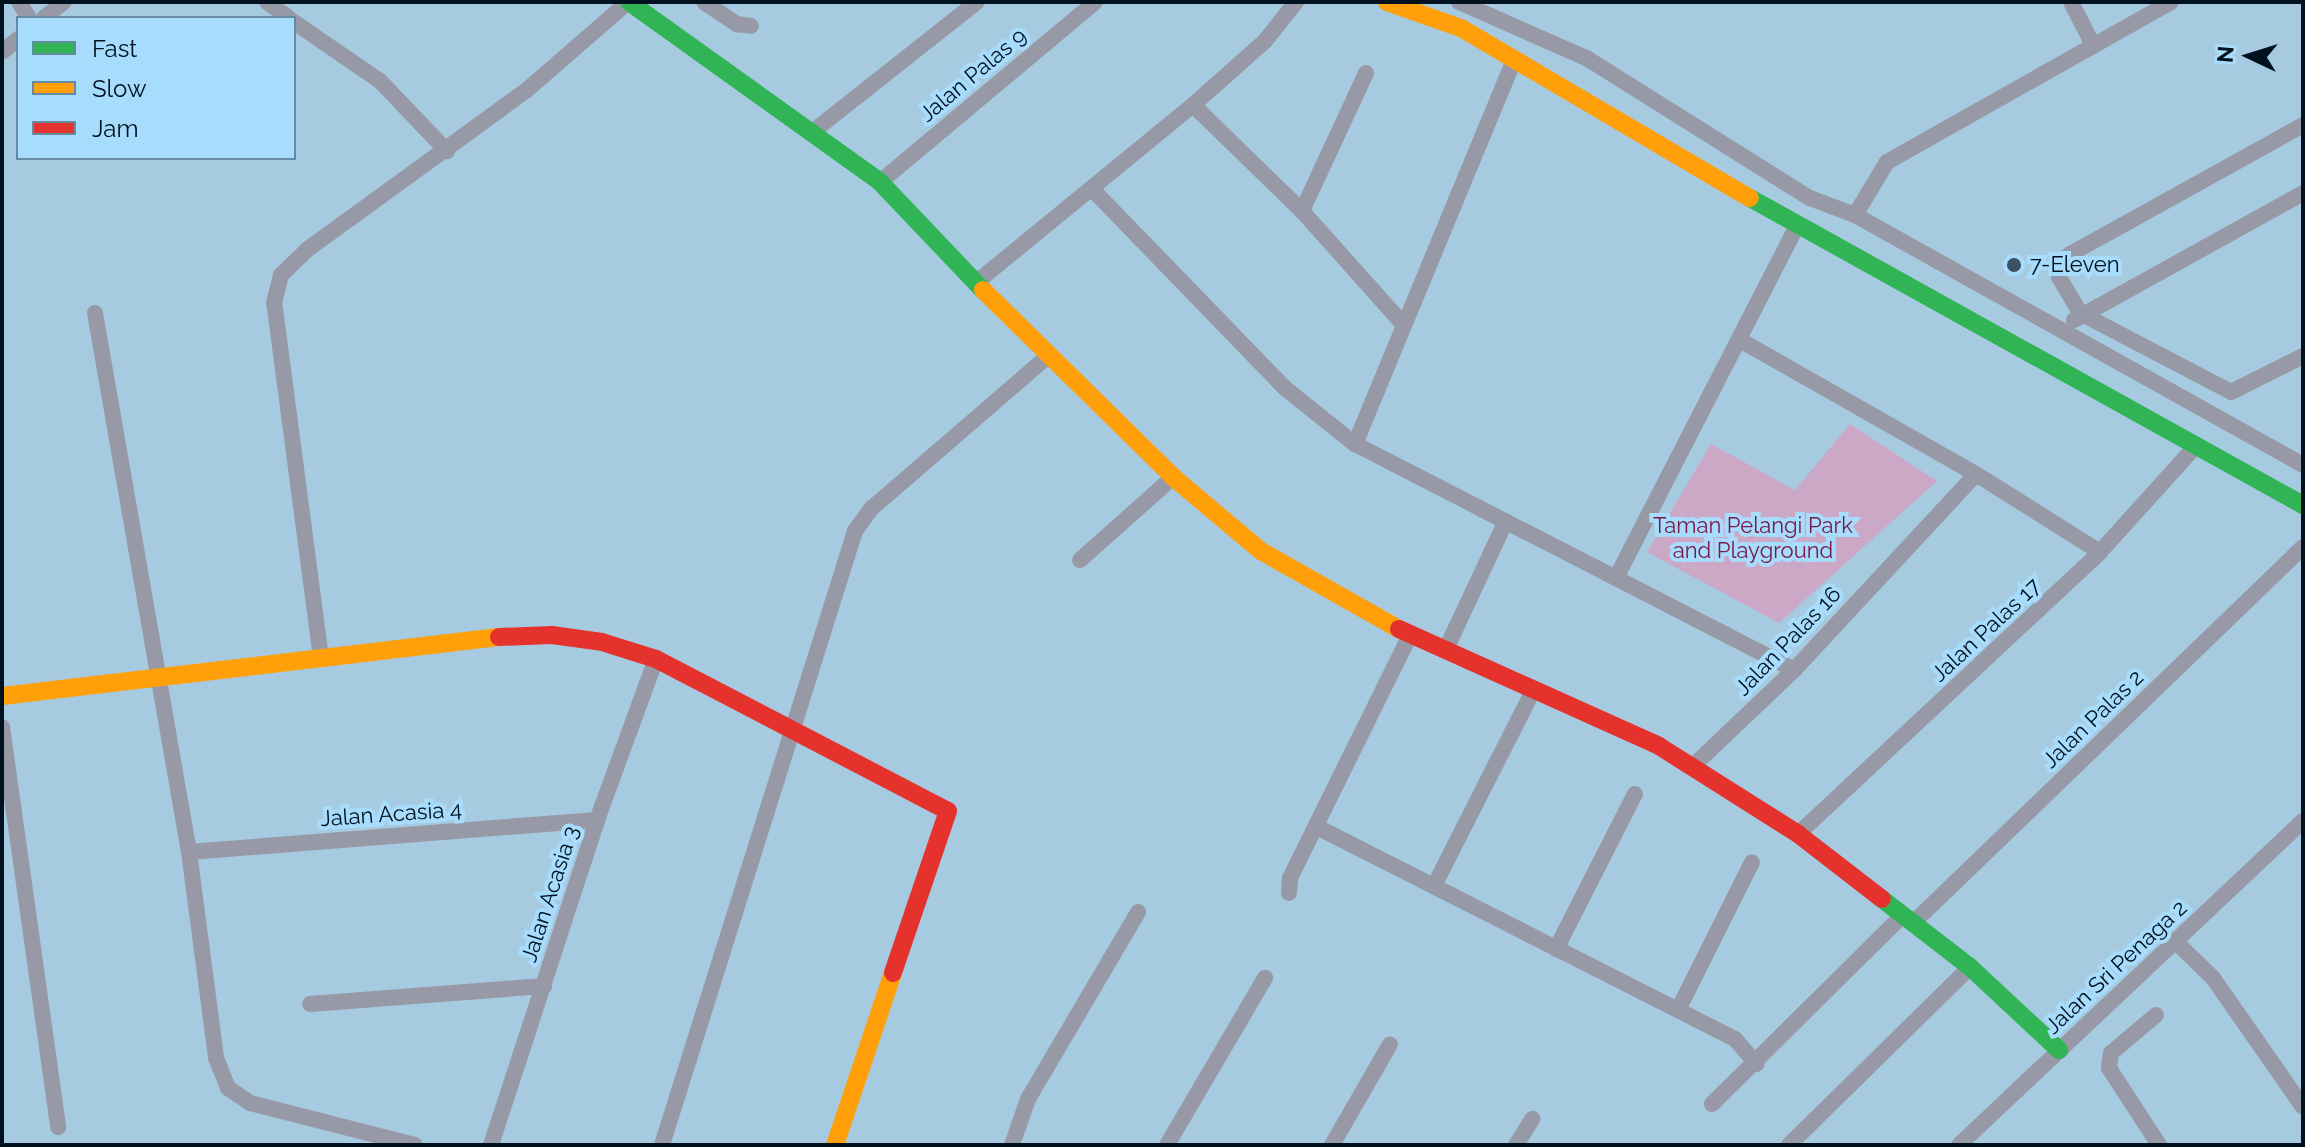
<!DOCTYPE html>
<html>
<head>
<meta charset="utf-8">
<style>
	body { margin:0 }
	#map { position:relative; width:2305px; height:1147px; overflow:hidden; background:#a6cae0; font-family:Raleway,sans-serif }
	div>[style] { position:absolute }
	.green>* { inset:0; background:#caa8c6 }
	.street>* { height:16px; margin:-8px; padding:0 8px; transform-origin:8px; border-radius:8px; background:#979aa6 }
	.fast>* { height:18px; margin:-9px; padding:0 9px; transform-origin:9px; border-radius:9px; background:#30b455 }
	.slow>* { height:18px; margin:-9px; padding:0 9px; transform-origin:9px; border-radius:9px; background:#ff9f0a }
	.jam>* { height:18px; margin:-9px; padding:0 9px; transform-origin:9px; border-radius:9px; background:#e5322d }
	.dots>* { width:22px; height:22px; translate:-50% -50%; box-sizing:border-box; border:4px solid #a8dcfc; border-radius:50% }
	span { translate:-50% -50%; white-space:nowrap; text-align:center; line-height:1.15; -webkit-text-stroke:8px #a8dcfc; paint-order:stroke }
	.street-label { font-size:22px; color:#00111f }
	.poi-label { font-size:22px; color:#00111f }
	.left { translate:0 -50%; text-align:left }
	.park-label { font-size:22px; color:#771847 }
	.frame { position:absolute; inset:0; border:4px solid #00111f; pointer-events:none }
	.legend { position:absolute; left:16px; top:16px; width:280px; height:144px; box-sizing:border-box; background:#a8dcfc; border:2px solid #658ba4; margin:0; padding:10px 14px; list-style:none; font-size:24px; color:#00111f }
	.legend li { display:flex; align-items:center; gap:16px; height:40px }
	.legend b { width:40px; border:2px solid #658ba4 }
	.north { position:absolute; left:2209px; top:16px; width:80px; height:80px; -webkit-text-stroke:6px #a8dcfc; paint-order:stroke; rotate:274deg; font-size:22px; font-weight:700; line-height:32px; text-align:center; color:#00111f }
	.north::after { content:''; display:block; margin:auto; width:28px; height:36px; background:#00111f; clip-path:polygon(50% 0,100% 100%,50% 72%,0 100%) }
</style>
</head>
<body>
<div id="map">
	<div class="green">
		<i style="clip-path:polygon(1850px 424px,1937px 481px,1779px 623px,1647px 552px,1711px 444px,1795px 490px)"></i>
	</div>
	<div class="street">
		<i style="left:19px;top:2px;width:19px;rotate:58deg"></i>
		<i style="left:267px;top:2px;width:27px;rotate:36deg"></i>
		<i style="left:704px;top:2px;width:40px;rotate:34deg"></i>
		<i style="left:737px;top:24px;width:14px;rotate:8deg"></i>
		<i style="left:1459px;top:2px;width:141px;rotate:23.8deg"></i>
		<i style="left:1588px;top:59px;width:262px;rotate:32.1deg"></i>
		<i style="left:1810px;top:198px;width:48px;rotate:20.7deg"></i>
		<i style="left:1855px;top:215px;width:513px;rotate:29.16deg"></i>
		<i style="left:2071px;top:2px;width:48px;rotate:62.9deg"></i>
		<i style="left:44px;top:18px;width:26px;rotate:-39deg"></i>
		<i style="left:294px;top:22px;width:104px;rotate:34.5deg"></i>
		<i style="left:380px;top:81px;width:97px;rotate:46.3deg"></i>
		<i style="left:2px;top:52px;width:21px;rotate:-39deg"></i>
		<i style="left:1193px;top:105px;width:152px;rotate:44.2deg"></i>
		<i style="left:1302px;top:211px;width:152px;rotate:48.2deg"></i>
		<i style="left:2303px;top:125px;width:266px;rotate:151deg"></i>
		<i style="left:2070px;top:254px;width:14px;rotate:135deg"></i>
		<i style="left:2060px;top:264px;width:13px;rotate:94deg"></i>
		<i style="left:2059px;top:277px;width:42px;rotate:59.7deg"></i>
		<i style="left:2080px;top:313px;width:170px;rotate:27.6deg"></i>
		<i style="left:2231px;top:392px;width:80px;rotate:-26.6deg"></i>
		<i style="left:811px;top:133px;width:211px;rotate:-38.3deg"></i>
		<i style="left:880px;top:182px;width:280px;rotate:-39.9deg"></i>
		<i style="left:1093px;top:190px;width:277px;rotate:45.9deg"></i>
		<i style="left:1286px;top:389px;width:88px;rotate:38.6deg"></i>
		<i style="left:1355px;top:444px;width:494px;rotate:27.2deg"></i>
		<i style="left:1302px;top:211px;width:152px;rotate:-65.1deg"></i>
		<i style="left:1855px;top:215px;width:62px;rotate:-58.9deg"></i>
		<i style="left:1887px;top:162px;width:326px;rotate:-29.4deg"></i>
		<i style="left:978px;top:281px;width:278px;rotate:-39.3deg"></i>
		<i style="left:1193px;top:105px;width:96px;rotate:-41.6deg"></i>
		<i style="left:1265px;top:41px;width:50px;rotate:-51.5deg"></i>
		<i style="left:95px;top:313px;width:547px;rotate:80.11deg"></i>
		<i style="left:189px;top:852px;width:208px;rotate:82.5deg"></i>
		<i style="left:216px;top:1058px;width:32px;rotate:68deg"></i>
		<i style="left:228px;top:1088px;width:27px;rotate:34deg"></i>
		<i style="left:250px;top:1103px;width:170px;rotate:14.3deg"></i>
		<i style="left:2074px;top:320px;width:262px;rotate:-29deg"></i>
		<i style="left:1740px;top:340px;width:271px;rotate:29.6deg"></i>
		<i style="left:1976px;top:474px;width:146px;rotate:32.2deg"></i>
		<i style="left:1355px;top:444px;width:412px;rotate:-67.5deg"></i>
		<i style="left:1080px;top:560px;width:125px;rotate:-41.7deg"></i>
		<i style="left:1616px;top:578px;width:396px;rotate:-62.8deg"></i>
		<i style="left:1446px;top:649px;width:141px;rotate:-64.9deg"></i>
		<i style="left:321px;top:658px;width:358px;rotate:-97.5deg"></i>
		<i style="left:274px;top:303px;width:29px;rotate:-76deg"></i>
		<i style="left:281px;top:275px;width:37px;rotate:-44deg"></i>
		<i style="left:308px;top:249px;width:272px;rotate:-36deg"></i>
		<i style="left:528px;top:89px;width:133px;rotate:-41deg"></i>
		<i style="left:2px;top:727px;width:404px;rotate:82deg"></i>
		<i style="left:1694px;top:765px;width:138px;rotate:-43.5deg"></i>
		<i style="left:1794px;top:670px;width:267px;rotate:-47.1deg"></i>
		<i style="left:1317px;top:827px;width:469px;rotate:26.9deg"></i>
		<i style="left:1735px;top:1039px;width:33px;rotate:49deg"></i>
		<i style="left:1798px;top:834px;width:413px;rotate:-43deg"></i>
		<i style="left:2100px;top:552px;width:139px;rotate:-47.9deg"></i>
		<i style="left:189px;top:852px;width:409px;rotate:-4.5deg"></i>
		<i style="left:1434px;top:886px;width:221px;rotate:-63.1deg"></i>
		<i style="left:1289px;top:893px;width:15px;rotate:-86deg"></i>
		<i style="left:1290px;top:878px;width:271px;rotate:-63.7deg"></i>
		<i style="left:1913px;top:923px;width:542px;rotate:-43.95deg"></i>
		<i style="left:2175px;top:941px;width:53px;rotate:44.2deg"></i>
		<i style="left:2213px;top:978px;width:157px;rotate:55.1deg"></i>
		<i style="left:1556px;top:949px;width:174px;rotate:-63deg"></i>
		<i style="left:310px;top:1004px;width:235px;rotate:-4.4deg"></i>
		<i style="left:1678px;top:1010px;width:165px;rotate:-63.4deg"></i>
		<i style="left:2156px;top:1015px;width:59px;rotate:139.8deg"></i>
		<i style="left:2111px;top:1053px;width:15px;rotate:98deg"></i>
		<i style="left:2109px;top:1068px;width:92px;rotate:57deg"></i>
		<i style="left:1712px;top:1104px;width:269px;rotate:-44.7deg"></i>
		<i style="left:491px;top:1145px;width:342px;rotate:-71.9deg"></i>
		<i style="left:597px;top:820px;width:171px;rotate:-69.9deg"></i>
		<i style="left:662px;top:1145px;width:644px;rotate:-72.55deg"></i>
		<i style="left:855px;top:531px;width:29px;rotate:-54deg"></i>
		<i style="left:872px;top:508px;width:231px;rotate:-40.8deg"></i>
		<i style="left:1012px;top:1145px;width:49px;rotate:-70.8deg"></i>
		<i style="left:1028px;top:1099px;width:217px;rotate:-59.5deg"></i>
		<i style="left:1167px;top:1145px;width:194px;rotate:-59.6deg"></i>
		<i style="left:1332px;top:1145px;width:116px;rotate:-60.1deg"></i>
		<i style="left:1516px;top:1145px;width:31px;rotate:-58deg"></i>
		<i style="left:1789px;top:1145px;width:254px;rotate:-44.5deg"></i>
		<i style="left:1959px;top:1145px;width:473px;rotate:-43.3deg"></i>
	</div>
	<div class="fast">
		<i style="left:629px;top:2px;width:309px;rotate:35.6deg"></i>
		<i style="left:880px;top:182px;width:149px;rotate:46.4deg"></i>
		<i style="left:1750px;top:198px;width:633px;rotate:29.04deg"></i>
		<i style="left:1882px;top:899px;width:111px;rotate:37.7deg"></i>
		<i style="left:1970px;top:967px;width:122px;rotate:43deg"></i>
	</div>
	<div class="slow">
		<i style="left:1387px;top:2px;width:78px;rotate:19.4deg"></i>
		<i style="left:1461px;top:28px;width:335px;rotate:30.5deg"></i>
		<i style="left:983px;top:290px;width:267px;rotate:44.5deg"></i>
		<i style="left:1173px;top:477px;width:115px;rotate:40.1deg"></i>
		<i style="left:1261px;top:551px;width:159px;rotate:29.5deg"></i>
		<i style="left:2px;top:696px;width:500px;rotate:-6.77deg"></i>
		<i style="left:835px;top:1145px;width:182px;rotate:-71.4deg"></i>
	</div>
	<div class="jam">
		<i style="left:1399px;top:629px;width:285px;rotate:24.2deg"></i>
		<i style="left:1659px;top:746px;width:165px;rotate:32.3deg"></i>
		<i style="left:1798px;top:834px;width:106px;rotate:37.7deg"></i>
		<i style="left:499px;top:637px;width:53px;rotate:-2.2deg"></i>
		<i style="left:552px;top:635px;width:50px;rotate:8deg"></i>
		<i style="left:602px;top:642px;width:57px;rotate:17.5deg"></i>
		<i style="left:656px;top:659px;width:329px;rotate:27.5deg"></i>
		<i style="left:948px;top:811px;width:171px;rotate:108.8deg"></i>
	</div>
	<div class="dots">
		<i style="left:2014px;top:265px;background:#3a5263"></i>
	</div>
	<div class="street-label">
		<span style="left:973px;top:75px;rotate:-40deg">Jalan Palas 9</span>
		<span style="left:1986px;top:630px;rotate:-43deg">Jalan Palas 17</span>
		<span style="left:1788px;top:641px;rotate:-46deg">Jalan Palas 16</span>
		<span style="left:2093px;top:719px;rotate:-44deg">Jalan Palas 2</span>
		<span style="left:391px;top:814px;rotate:-4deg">Jalan Acasia 4</span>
		<span style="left:550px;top:894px;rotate:-72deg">Jalan Acasia 3</span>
		<span style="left:2116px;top:967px;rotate:-43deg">Jalan Sri Penaga 2</span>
	</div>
	<div class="poi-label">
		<span class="left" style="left:2030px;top:265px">7-Eleven</span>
	</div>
	<div class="park-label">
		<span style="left:1753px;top:538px">Taman Pelangi Park<br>and Playground</span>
	</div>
	<div class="frame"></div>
	<ul class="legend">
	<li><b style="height:10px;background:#30b455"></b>Fast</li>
	<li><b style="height:10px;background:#ff9f0a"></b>Slow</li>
	<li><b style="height:10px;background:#e5322d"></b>Jam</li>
	</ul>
	<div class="north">N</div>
</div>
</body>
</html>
